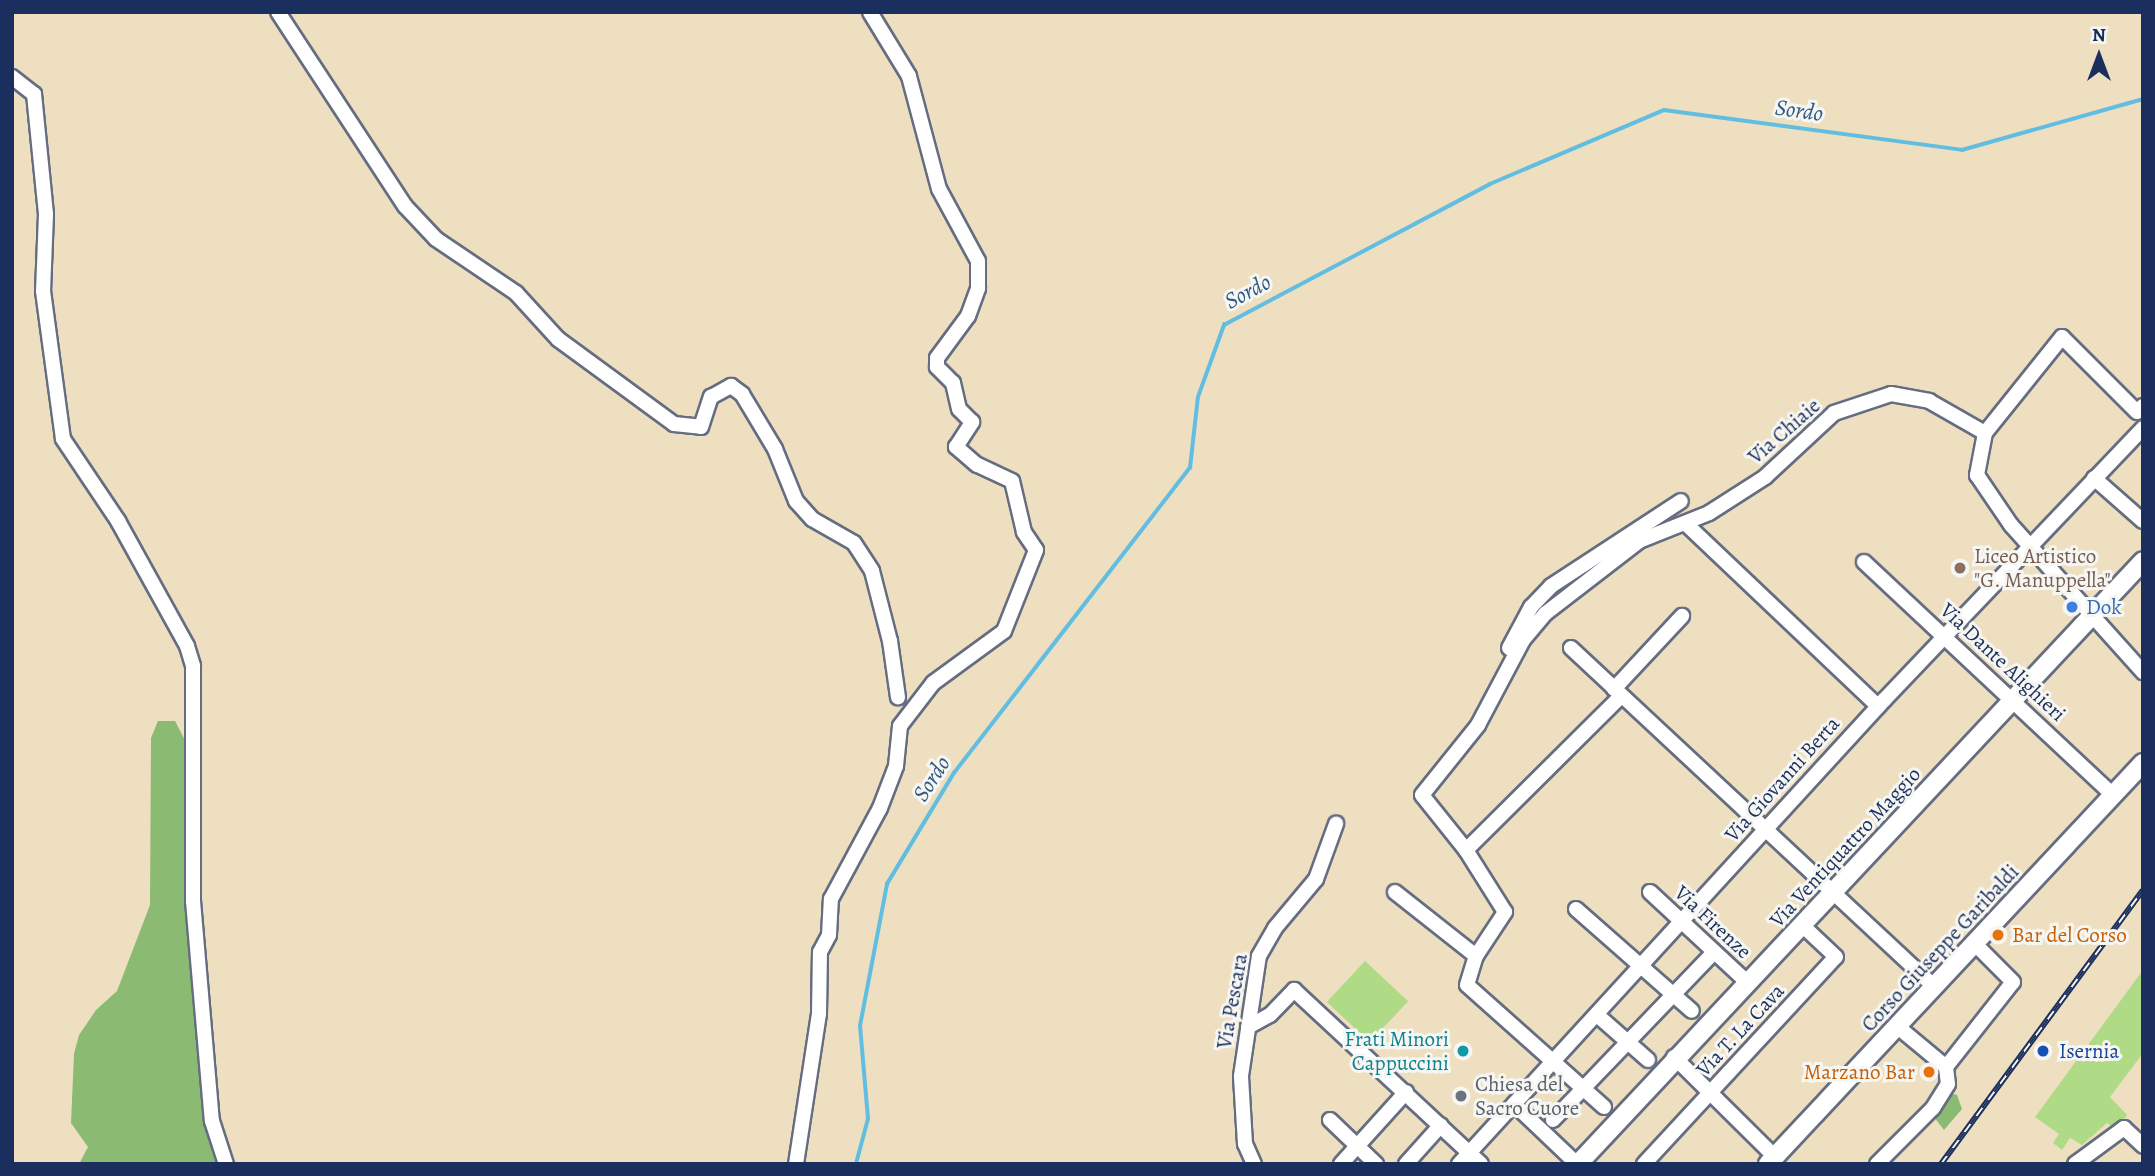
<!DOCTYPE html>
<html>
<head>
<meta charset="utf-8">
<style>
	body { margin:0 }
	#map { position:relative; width:2155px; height:1176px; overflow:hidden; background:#efdfc1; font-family:Alegreya,serif }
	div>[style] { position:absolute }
	.green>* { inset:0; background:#afda86; transform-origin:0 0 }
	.forest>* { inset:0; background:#8bba73 }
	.stream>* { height:3.5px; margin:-1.75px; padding:0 1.75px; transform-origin:1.75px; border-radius:1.75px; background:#62bee0 }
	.roads { filter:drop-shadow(2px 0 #656d81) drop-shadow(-2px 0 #656d81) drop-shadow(0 2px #656d81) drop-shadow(0 -2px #656d81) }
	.minor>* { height:14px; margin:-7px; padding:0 7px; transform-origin:7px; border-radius:7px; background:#fff }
	.major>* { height:18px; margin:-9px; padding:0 9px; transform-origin:9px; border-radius:9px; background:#fff }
	.rail>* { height:6px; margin-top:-3px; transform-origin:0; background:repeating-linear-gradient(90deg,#f6f6f2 0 10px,#1b2f5e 0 20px); box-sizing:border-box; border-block:2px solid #1b2f5e }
	.dots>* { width:19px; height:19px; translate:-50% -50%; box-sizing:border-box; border:4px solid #f6f6f2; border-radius:50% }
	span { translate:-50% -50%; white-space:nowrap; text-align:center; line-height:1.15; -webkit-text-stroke:6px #f6f6f2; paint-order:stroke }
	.street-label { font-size:21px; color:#1b2f5e }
	.education-label { font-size:21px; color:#785e54 }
	.left { translate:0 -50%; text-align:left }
	.shop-label { font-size:21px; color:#366cbe }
	.food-label { font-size:21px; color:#c56008 }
	.right { translate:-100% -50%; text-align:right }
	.culture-label { font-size:21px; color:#0d838f }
	.transit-label { font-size:21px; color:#164399 }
	.worship-label { font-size:21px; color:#5b616d }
	.water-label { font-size:23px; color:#305a85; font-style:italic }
	.frame { position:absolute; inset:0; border:14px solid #1b2f5e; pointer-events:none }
	.north { position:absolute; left:2064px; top:21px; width:70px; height:70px; -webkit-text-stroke:5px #f6f6f2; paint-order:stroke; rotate:0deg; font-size:19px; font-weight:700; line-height:28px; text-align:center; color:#1b2f5e }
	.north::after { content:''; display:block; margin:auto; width:24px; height:32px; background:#1b2f5e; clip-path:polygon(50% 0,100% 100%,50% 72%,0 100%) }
</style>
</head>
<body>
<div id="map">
	<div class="green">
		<i style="left:1365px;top:961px;width:59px;height:56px;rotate:43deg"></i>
		<i style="clip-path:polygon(2143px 970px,2143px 1053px,2110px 1097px,2127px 1115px,2117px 1130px,2107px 1123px,2082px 1145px,2070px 1138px,2062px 1150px,2053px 1143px,2059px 1134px,2035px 1117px)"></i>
	</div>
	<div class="forest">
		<i style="clip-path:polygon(158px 721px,175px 721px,187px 744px,216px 1164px,79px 1164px,88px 1147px,71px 1123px,74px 1054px,79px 1035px,96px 1010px,117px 991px,150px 905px,151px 738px)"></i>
		<i style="clip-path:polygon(1948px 1093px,1957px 1095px,1962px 1109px,1944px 1130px,1934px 1117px)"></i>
	</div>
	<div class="stream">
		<i style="left:856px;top:1164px;width:47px;rotate:-75.1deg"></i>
		<i style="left:868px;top:1119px;width:93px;rotate:-94.9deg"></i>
		<i style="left:860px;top:1026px;width:145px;rotate:-79.2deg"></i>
		<i style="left:887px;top:884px;width:130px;rotate:-58.9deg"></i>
		<i style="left:954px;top:773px;width:386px;rotate:-52.3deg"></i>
		<i style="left:1190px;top:468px;width:71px;rotate:-83.6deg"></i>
		<i style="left:1198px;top:397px;width:77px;rotate:-70.1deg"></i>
		<i style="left:1224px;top:325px;width:301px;rotate:-27.9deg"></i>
		<i style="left:1490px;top:184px;width:189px;rotate:-23deg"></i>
		<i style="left:1664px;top:110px;width:301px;rotate:7.6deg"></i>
		<i style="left:1962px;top:150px;width:188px;rotate:-15.7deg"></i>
	</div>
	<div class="roads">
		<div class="minor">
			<i style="left:278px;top:12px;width:232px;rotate:56.8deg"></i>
			<i style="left:405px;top:206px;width:45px;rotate:46.8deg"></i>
			<i style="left:436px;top:239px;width:97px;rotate:34deg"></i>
			<i style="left:516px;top:293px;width:62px;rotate:47.6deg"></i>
			<i style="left:558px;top:339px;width:144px;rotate:36.2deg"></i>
			<i style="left:674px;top:424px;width:27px;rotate:6deg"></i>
			<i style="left:701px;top:427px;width:32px;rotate:-72deg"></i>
			<i style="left:711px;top:397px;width:23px;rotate:-29deg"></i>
			<i style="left:731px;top:386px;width:14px;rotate:36deg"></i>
			<i style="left:742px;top:394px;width:64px;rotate:59deg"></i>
			<i style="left:775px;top:449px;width:56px;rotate:68deg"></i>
			<i style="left:796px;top:501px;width:24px;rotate:48deg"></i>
			<i style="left:812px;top:519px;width:48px;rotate:29.7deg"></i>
			<i style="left:854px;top:543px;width:33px;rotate:57deg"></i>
			<i style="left:872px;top:571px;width:72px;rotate:75.6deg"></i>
			<i style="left:890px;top:641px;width:57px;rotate:81.9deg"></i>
			<i style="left:12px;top:77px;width:28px;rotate:38deg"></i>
			<i style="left:34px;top:94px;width:121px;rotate:84.3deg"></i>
			<i style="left:46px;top:214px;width:77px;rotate:92.2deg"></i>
			<i style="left:43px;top:291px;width:149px;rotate:82.3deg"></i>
			<i style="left:63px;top:439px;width:99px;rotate:56.1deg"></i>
			<i style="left:118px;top:521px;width:143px;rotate:61.1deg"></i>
			<i style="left:187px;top:646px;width:21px;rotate:73deg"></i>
			<i style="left:193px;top:666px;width:235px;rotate:90deg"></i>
			<i style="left:193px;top:901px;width:221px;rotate:85.1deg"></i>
			<i style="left:212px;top:1121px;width:45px;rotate:72deg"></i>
			<i style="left:2143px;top:406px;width:8px;rotate:135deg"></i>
			<i style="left:2137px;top:412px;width:106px;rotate:-135deg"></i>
			<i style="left:2062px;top:337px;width:123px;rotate:128.7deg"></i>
			<i style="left:1985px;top:433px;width:43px;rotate:100.8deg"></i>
			<i style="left:1977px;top:475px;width:60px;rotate:55.8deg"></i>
			<i style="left:2011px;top:525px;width:198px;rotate:48.1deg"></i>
			<i style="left:2094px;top:478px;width:65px;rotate:41.3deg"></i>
			<i style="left:1686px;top:524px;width:265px;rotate:43.5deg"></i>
			<i style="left:1864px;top:562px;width:341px;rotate:43.1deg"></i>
			<i style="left:1509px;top:648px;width:47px;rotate:-61.8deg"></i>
			<i style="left:1531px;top:607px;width:29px;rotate:-46deg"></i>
			<i style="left:1551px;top:586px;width:155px;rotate:-33.2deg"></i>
			<i style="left:1571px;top:648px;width:497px;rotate:43deg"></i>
			<i style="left:1614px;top:689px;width:100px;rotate:-47deg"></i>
			<i style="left:1466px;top:850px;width:218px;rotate:-44.8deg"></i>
			<i style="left:1395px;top:892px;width:103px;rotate:38.3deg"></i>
			<i style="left:1650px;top:892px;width:134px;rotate:42.9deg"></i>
			<i style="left:1576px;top:909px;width:154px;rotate:41.3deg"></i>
			<i style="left:1597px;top:1015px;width:68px;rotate:41.4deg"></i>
			<i style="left:1248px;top:1027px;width:25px;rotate:-29deg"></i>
			<i style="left:1270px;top:1015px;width:35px;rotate:-46deg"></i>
			<i style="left:1294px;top:990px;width:255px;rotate:42.9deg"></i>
			<i style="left:1898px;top:1027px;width:62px;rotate:39.8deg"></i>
			<i style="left:1946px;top:1067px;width:108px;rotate:-51.8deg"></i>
			<i style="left:2013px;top:982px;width:54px;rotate:-135deg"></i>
			<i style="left:1674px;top:1057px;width:142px;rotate:44.7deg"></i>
			<i style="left:1514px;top:1104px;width:87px;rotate:43.6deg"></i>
			<i style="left:1604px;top:1107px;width:183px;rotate:-138.3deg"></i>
			<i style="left:1467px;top:985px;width:30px;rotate:-73deg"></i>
			<i style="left:1476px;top:956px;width:53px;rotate:-56.6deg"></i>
			<i style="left:1505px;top:912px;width:73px;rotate:-122.2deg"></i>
			<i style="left:1466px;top:850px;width:70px;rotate:-128.7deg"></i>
			<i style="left:1422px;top:795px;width:90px;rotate:-51.3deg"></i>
			<i style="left:1478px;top:725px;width:96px;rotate:-62.1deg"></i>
			<i style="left:1523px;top:640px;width:35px;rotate:-50deg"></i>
			<i style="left:1546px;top:613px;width:118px;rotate:-37.7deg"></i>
			<i style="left:1639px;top:541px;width:75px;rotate:-21.8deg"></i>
			<i style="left:1709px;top:513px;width:67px;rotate:-32.7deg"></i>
			<i style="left:1765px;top:477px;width:94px;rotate:-42.8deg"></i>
			<i style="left:1834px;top:413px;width:60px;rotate:-18.4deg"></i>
			<i style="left:1891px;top:394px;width:39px;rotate:10deg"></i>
			<i style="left:1929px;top:401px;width:64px;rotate:29.7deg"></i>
			<i style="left:1330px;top:1120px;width:64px;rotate:43.7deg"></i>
			<i style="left:1553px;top:1120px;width:233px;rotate:-46.2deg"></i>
			<i style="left:796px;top:1164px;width:152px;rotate:-81.3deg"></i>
			<i style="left:819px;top:1014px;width:62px;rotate:-89.1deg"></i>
			<i style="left:820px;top:952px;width:19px;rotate:-62deg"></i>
			<i style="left:829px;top:935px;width:36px;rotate:-87deg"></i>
			<i style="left:831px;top:899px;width:103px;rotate:-61.7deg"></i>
			<i style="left:880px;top:808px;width:45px;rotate:-69.1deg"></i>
			<i style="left:896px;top:766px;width:40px;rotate:-84.3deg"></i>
			<i style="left:900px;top:726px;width:54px;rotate:-52.5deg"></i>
			<i style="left:933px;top:683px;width:88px;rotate:-36.2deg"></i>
			<i style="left:1004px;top:631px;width:87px;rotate:-68.4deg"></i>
			<i style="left:1036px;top:550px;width:22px;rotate:-124deg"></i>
			<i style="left:1024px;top:532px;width:52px;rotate:-103.2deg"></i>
			<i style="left:1012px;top:481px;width:38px;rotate:-155deg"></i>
			<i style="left:977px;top:465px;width:28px;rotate:-139deg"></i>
			<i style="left:956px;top:447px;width:30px;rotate:-57deg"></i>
			<i style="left:972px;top:422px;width:18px;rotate:-135deg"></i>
			<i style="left:959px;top:409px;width:27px;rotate:-103deg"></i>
			<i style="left:953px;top:383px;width:23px;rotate:-135deg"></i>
			<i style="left:937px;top:367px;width:9px;rotate:-90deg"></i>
			<i style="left:937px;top:358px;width:52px;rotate:-53.6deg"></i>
			<i style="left:968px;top:316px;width:30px;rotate:-70deg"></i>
			<i style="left:978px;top:288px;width:27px;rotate:-90deg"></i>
			<i style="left:978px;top:261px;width:82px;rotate:-118.4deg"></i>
			<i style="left:939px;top:189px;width:117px;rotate:-104.9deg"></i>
			<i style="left:909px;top:76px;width:75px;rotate:-121.4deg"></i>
			<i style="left:1254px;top:1164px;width:22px;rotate:-114deg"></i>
			<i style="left:1245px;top:1144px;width:68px;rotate:-93.4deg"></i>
			<i style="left:1241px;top:1076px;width:121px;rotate:-81.5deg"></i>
			<i style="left:1259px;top:956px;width:32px;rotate:-60deg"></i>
			<i style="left:1275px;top:928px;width:64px;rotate:-50.1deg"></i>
			<i style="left:1316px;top:879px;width:59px;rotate:-70deg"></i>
			<i style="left:1341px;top:1164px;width:97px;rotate:-47.9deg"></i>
			<i style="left:1406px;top:1164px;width:52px;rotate:-48.1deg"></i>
			<i style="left:1459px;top:1164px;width:631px;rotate:-47.51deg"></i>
			<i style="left:1885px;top:699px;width:374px;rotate:-46.4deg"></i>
			<i style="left:1644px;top:1164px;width:282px;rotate:-47.2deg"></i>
			<i style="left:1836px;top:957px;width:45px;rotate:-136.8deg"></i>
			<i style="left:1877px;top:1164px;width:79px;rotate:-45deg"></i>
			<i style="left:1933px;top:1108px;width:28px;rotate:-58deg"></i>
			<i style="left:1948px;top:1084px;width:17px;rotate:-97deg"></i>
			<i style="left:2075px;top:1164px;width:61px;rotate:-36.3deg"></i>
			<i style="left:2124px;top:1128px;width:26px;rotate:43deg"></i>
		</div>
		<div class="major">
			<i style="left:1578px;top:1164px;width:826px;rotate:-46.86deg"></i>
			<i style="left:1768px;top:1164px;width:549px;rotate:-46.92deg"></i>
		</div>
	</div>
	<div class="rail">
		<i style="left:1941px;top:1164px;width:340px;rotate:-53.6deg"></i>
	</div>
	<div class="dots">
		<i style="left:1960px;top:568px;background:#8d6e63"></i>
		<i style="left:2072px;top:607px;background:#3f7fe0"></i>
		<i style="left:1998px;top:935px;background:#e8710a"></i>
		<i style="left:1463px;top:1051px;background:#0f9aa8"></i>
		<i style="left:2043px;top:1051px;background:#1a4fb4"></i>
		<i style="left:1929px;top:1072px;background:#e8710a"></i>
		<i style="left:1461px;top:1096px;background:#6b7280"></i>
	</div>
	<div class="street-label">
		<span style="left:1784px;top:431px;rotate:-41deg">Via Chiaie</span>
		<span style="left:2003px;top:662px;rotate:43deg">Via Dante Alighieri</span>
		<span style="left:1782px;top:779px;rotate:-48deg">Via Giovanni Berta</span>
		<span style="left:1845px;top:847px;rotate:-47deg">Via Ventiquattro Maggio</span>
		<span style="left:1713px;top:922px;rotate:43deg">Via Firenze</span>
		<span style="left:1940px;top:948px;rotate:-47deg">Corso Giuseppe Garibaldi</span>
		<span style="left:1232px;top:1001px;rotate:-80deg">Via Pescara</span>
		<span style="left:1740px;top:1030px;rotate:-47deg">Via T. La Cava</span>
	</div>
	<div class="education-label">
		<span class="left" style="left:1974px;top:568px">Liceo Artistico<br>"G. Manuppella"</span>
	</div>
	<div class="shop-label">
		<span class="left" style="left:2086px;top:607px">Dok</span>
	</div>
	<div class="food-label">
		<span class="left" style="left:2012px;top:935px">Bar del Corso</span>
		<span class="right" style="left:1915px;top:1072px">Marzano Bar</span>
	</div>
	<div class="culture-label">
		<span class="right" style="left:1449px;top:1051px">Frati Minori<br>Cappuccini</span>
	</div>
	<div class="transit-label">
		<span class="left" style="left:2059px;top:1051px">Isernia</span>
	</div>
	<div class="worship-label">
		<span class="left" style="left:1475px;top:1096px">Chiesa del<br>Sacro Cuore</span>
	</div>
	<div class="water-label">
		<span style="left:1799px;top:111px;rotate:8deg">Sordo</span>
		<span style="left:1248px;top:292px;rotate:-28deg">Sordo</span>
		<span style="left:932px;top:779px;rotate:-57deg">Sordo</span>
	</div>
	<div class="frame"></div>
	<div class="north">N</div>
</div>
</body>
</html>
